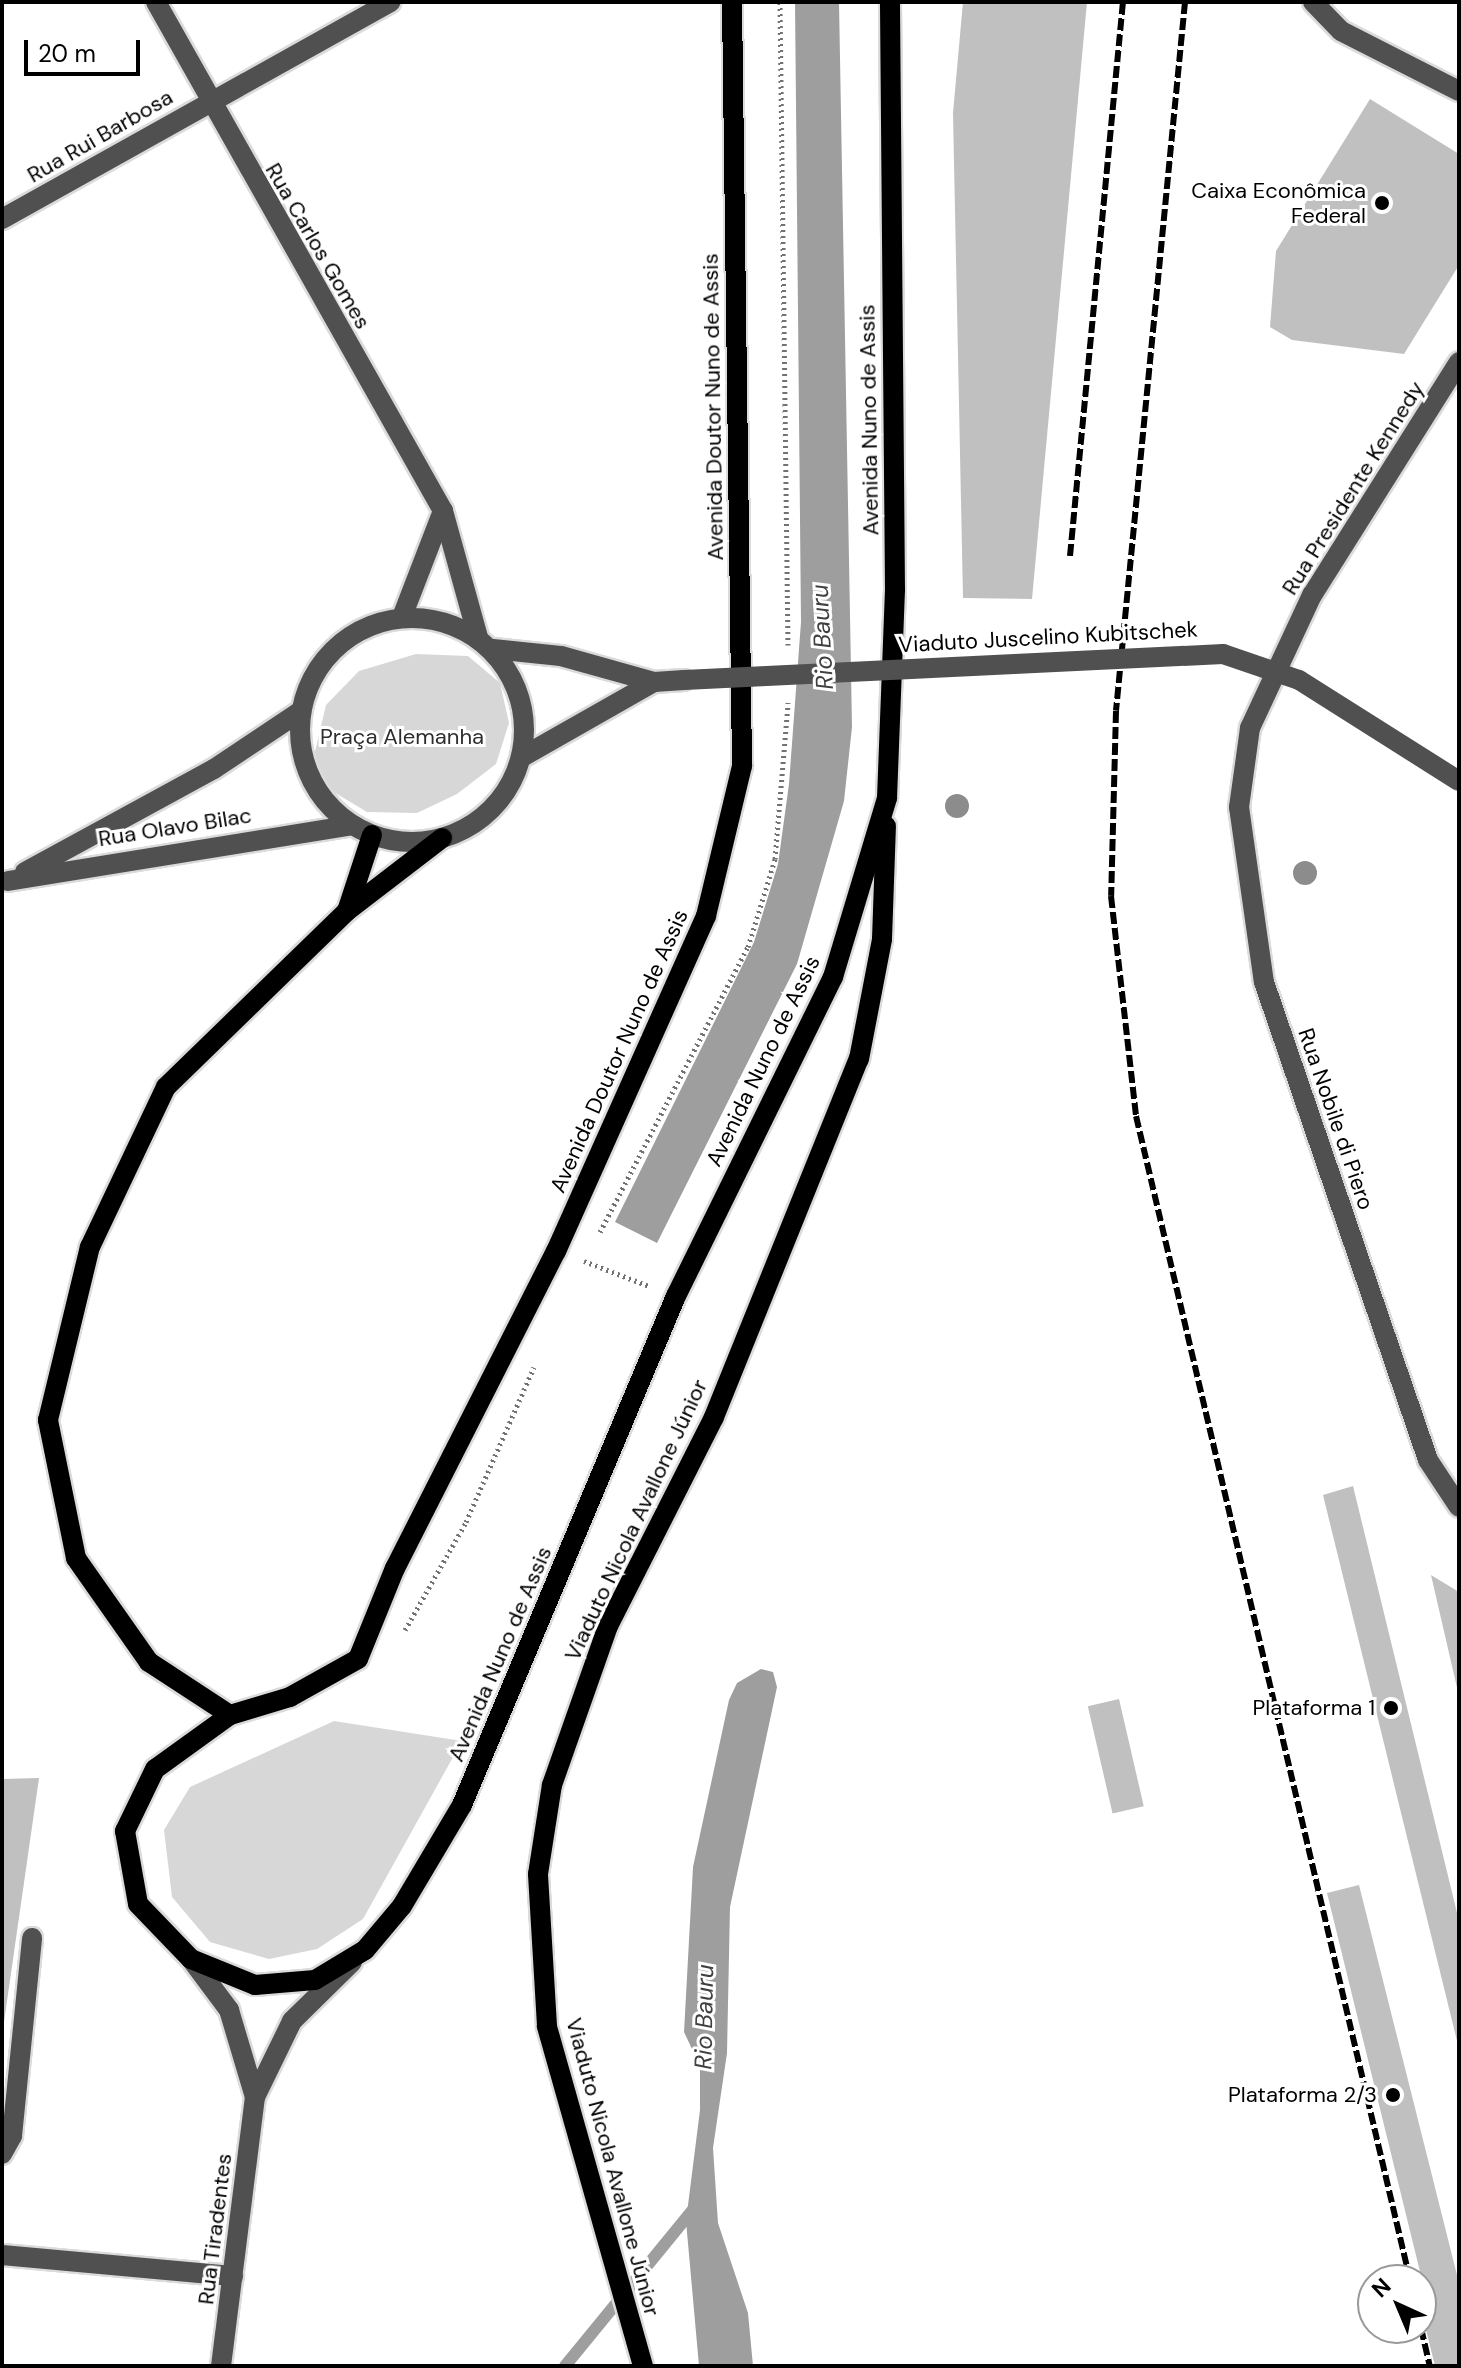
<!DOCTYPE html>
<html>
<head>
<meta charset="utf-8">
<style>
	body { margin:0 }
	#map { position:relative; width:1461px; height:2368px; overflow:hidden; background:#fff; font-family:"DM Sans",sans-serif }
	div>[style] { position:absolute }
	.green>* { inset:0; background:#d7d7d7 }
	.water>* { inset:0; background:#9e9e9e }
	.stream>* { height:12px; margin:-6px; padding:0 6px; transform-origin:6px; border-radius:6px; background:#9e9e9e }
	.building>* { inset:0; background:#c0c0c0; transform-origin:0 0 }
	.path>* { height:5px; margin-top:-2.5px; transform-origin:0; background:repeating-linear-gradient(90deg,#727272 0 2px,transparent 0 6px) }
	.roads { filter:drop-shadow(2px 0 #dbdbdb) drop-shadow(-2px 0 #dbdbdb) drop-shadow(0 2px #dbdbdb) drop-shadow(0 -2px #dbdbdb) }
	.minor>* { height:20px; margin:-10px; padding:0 10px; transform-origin:10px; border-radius:10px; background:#505050 }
	.minor>.ring { margin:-10px; padding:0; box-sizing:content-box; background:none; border:20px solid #505050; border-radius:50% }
	.major>* { height:20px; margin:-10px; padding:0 10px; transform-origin:10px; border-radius:10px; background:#000 }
	.rail>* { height:6px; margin-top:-3px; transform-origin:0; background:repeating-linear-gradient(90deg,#000 0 12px,transparent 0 16px) }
	.minor-bridge>* { height:20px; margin:-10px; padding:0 10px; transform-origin:10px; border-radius:10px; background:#505050 }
	.trees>* { width:24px; height:24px; margin:-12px; border-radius:50%; background:#8c8c8c }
	.dots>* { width:22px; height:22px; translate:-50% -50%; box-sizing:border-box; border:4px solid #fff; border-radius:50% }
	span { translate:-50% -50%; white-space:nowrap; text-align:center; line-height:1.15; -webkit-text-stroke:6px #fff; paint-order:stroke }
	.street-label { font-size:22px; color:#000 }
	.poi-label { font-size:22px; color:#000 }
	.right { translate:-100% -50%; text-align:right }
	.park-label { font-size:22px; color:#2e2e2e }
	.water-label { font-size:24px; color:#3f3f3f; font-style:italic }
	.frame { position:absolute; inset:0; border:4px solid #000; pointer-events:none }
	.north { position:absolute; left:1357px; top:2264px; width:80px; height:80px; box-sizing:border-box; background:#fff; border:2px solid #999; border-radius:50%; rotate:316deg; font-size:22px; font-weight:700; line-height:32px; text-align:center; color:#000 }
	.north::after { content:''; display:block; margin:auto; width:28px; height:36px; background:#000; clip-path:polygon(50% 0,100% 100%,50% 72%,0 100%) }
	.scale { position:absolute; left:24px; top:40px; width:116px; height:36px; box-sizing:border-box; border:4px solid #000; border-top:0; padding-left:10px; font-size:24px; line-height:28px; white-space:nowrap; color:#000; -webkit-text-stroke:6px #fff; paint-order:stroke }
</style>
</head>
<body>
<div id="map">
	<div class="green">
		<i style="clip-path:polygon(416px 654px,468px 656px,500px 683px,509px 723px,496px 764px,457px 794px,417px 813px,367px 812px,332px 791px,313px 760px,326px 705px,359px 671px)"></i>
		<i style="clip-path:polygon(334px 1721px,462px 1741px,363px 1919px,317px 1949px,269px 1959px,210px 1942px,172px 1897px,164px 1830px,190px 1787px)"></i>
	</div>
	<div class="water">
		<i style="clip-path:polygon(795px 2px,839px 2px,852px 727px,844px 801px,797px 964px,657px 1243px,615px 1222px,754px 942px,778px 864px,789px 784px,801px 622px)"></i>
		<i style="clip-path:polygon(761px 1669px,773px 1672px,777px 1687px,730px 1907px,727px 2053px,713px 2148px,718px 2223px,748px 2313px,753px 2366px,699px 2366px,686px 2221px,700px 2110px,700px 2066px,684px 2032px,693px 1867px,729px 1700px,737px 1683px)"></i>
	</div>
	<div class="stream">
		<i style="left:565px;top:2366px;width:208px;rotate:-50.7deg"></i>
	</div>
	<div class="building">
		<i style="clip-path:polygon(963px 2px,1087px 2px,1032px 599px,963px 598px,953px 113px)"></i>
		<i style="clip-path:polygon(1370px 99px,1459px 154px,1459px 265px,1404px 354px,1292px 340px,1270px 327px,1276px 251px)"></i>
		<i style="clip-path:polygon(1353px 1486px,1459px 1921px,1459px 2049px,1323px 1495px)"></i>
		<i style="clip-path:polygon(1431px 1575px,1459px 1592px,1459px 1692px,1458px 1692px)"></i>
		<i style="left:1119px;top:1699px;width:110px;height:32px;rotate:77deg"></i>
		<i style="clip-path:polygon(39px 1778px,4px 2022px,2px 2022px,2px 1779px)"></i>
		<i style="clip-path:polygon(1359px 1885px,1459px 2283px,1459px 2366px,1435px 2366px,1421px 2310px,1425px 2292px,1327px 1893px)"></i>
	</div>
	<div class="path">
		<i style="left:780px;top:2px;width:643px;rotate:89.29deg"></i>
		<i style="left:600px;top:1232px;width:321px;rotate:-62.6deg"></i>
		<i style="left:748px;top:947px;width:92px;rotate:-72.9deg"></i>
		<i style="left:775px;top:859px;width:157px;rotate:-85.2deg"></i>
		<i style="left:584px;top:1261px;width:70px;rotate:21deg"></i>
		<i style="left:405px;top:1630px;width:124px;rotate:-60.5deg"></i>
		<i style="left:466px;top:1522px;width:169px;rotate:-66.3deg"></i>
	</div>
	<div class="roads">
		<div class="minor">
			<i style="left:156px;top:2px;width:584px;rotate:60.58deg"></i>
			<i style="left:443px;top:511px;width:131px;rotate:74.5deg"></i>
			<i style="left:1313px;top:2px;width:40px;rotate:46deg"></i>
			<i style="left:1341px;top:31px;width:132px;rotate:27deg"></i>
			<i style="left:2px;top:219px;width:445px;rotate:-29.2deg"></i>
			<i style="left:1459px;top:362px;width:275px;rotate:122.2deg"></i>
			<i style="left:1312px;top:595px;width:147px;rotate:115deg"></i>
			<i style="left:1250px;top:728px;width:80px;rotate:97.9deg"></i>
			<i style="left:1239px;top:807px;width:177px;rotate:81.9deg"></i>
			<i style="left:1264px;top:982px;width:505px;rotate:71.06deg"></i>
			<i style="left:1428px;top:1460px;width:56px;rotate:56.6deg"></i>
			<i style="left:402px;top:617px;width:114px;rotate:-68.9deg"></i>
			<i class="ring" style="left:300px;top:618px;width:204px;height:204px"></i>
			<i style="left:493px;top:649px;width:68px;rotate:5.9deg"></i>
			<i style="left:561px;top:656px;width:97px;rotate:15.6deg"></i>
			<i style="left:654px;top:682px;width:30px;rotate:-4deg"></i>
			<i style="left:522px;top:757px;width:152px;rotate:-29.6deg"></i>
			<i style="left:25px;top:872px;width:215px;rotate:-28.6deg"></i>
			<i style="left:214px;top:769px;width:105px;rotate:-33.7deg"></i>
			<i style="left:8px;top:881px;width:349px;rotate:-9.2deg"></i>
			<i style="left:191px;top:1959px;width:64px;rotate:53.3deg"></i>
			<i style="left:229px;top:2010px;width:91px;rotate:73.4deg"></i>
			<i style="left:2px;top:2154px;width:21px;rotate:-61deg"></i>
			<i style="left:12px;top:2136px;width:199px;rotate:-84.2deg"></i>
			<i style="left:2px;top:2255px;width:232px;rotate:5.2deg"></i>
			<i style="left:221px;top:2366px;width:271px;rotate:-82.8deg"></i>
			<i style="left:255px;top:2097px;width:85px;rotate:-64deg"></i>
			<i style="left:292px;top:2021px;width:84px;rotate:-44.5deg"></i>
		</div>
		<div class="major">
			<i style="left:732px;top:2px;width:764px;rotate:89.25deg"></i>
			<i style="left:742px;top:766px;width:154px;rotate:103.5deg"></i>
			<i style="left:706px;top:916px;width:367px;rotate:114.1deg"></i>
			<i style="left:556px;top:1251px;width:356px;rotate:116.9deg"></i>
			<i style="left:395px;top:1568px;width:98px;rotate:112.1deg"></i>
			<i style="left:358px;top:1659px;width:78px;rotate:150.8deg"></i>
			<i style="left:290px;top:1697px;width:63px;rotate:163.3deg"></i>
			<i style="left:230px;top:1715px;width:92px;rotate:144.2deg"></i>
			<i style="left:155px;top:1769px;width:69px;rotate:115.8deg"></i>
			<i style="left:125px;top:1831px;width:74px;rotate:79.9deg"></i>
			<i style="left:138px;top:1904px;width:76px;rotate:46.1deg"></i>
			<i style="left:191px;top:1959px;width:69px;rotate:22.1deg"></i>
			<i style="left:255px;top:1985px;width:60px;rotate:-4.8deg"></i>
			<i style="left:315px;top:1980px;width:58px;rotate:-31deg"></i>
			<i style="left:365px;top:1950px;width:57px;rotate:-49.9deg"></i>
			<i style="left:402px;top:1906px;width:117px;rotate:-59.3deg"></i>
			<i style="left:462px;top:1805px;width:552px;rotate:-67.2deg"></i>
			<i style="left:676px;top:1296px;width:356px;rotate:-63.8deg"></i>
			<i style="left:833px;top:977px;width:187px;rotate:-73.2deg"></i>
			<i style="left:887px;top:798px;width:208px;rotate:-87.8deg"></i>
			<i style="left:895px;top:590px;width:588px;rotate:-90.49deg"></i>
			<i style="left:347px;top:911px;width:80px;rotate:-71.8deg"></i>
			<i style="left:230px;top:1715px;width:97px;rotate:-146.8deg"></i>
			<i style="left:149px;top:1662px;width:127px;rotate:-125.1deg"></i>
			<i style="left:76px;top:1558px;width:141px;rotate:-101.5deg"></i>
			<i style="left:48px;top:1420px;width:178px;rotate:-76.4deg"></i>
			<i style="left:90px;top:1247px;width:177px;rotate:-64.6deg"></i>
			<i style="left:166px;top:1087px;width:252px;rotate:-44.2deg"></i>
			<i style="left:347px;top:911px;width:120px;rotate:-37.5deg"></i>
			<i style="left:643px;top:2366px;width:353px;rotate:-105.8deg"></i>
			<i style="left:547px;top:2026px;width:152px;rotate:-93.4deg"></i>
			<i style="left:538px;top:1874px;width:90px;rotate:-81.1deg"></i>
			<i style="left:552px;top:1785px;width:169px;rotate:-70.6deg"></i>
			<i style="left:608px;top:1626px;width:234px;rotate:-63.1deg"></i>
			<i style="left:714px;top:1417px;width:386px;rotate:-68deg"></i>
			<i style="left:859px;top:1059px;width:122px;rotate:-79.1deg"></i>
			<i style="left:882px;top:939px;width:113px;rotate:-88deg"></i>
		</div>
	</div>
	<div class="rail">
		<i style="left:1185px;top:2px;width:712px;rotate:95.56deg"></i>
		<i style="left:1116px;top:711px;width:185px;rotate:91.5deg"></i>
		<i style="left:1111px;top:896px;width:221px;rotate:83.5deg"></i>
		<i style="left:1136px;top:1116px;width:1196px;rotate:76.75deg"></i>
		<i style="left:1070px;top:556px;width:557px;rotate:-84.54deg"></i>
		<i style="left:1421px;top:2328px;width:39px;rotate:77deg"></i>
	</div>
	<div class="minor-bridge">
		<i style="left:684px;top:680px;width:540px;rotate:-2.76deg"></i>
		<i style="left:1223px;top:654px;width:80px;rotate:18.9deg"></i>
		<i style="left:1299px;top:680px;width:189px;rotate:32.3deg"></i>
	</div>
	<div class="trees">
		<i style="left:957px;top:806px"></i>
		<i style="left:1305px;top:873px"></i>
	</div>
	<div class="dots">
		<i style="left:1382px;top:203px;background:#000"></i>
		<i style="left:1391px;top:1708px;background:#000"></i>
		<i style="left:1393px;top:2095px;background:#000"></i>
	</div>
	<div class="street-label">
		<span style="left:100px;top:136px;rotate:-30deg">Rua Rui Barbosa</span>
		<span style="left:318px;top:246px;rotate:60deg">Rua Carlos Gomes</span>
		<span style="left:713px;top:407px;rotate:-91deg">Avenida Doutor Nuno de Assis</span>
		<span style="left:869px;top:420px;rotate:-91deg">Avenida Nuno de Assis</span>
		<span style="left:1353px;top:488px;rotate:-58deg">Rua Presidente Kennedy</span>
		<span style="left:1048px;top:637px;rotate:-3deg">Viaduto Juscelino Kubitschek</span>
		<span style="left:175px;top:827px;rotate:-9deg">Rua Olavo Bilac</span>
		<span style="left:619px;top:1051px;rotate:-66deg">Avenida Doutor Nuno de Assis</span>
		<span style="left:763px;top:1061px;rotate:-64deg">Avenida Nuno de Assis</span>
		<span style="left:1336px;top:1119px;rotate:71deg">Rua Nobile di Piero</span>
		<span style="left:636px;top:1520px;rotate:-65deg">Viaduto Nicola Avallone Júnior</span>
		<span style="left:500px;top:1654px;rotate:-67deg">Avenida Nuno de Assis</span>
		<span style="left:613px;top:2167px;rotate:75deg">Viaduto Nicola Avallone Júnior</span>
		<span style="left:215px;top:2229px;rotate:-83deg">Rua Tiradentes</span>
	</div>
	<div class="poi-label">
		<span class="right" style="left:1366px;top:203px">Caixa Econômica<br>Federal</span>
		<span class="right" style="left:1375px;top:1708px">Plataforma 1</span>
		<span class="right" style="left:1377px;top:2095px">Plataforma 2/3</span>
	</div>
	<div class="park-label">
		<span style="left:402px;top:737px">Praça Alemanha</span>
	</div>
	<div class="water-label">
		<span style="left:822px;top:637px;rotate:-93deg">Rio Bauru</span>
		<span style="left:704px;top:2017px;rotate:-89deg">Rio Bauru</span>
	</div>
	<div class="frame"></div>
	<div class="north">N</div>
	<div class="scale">20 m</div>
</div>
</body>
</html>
